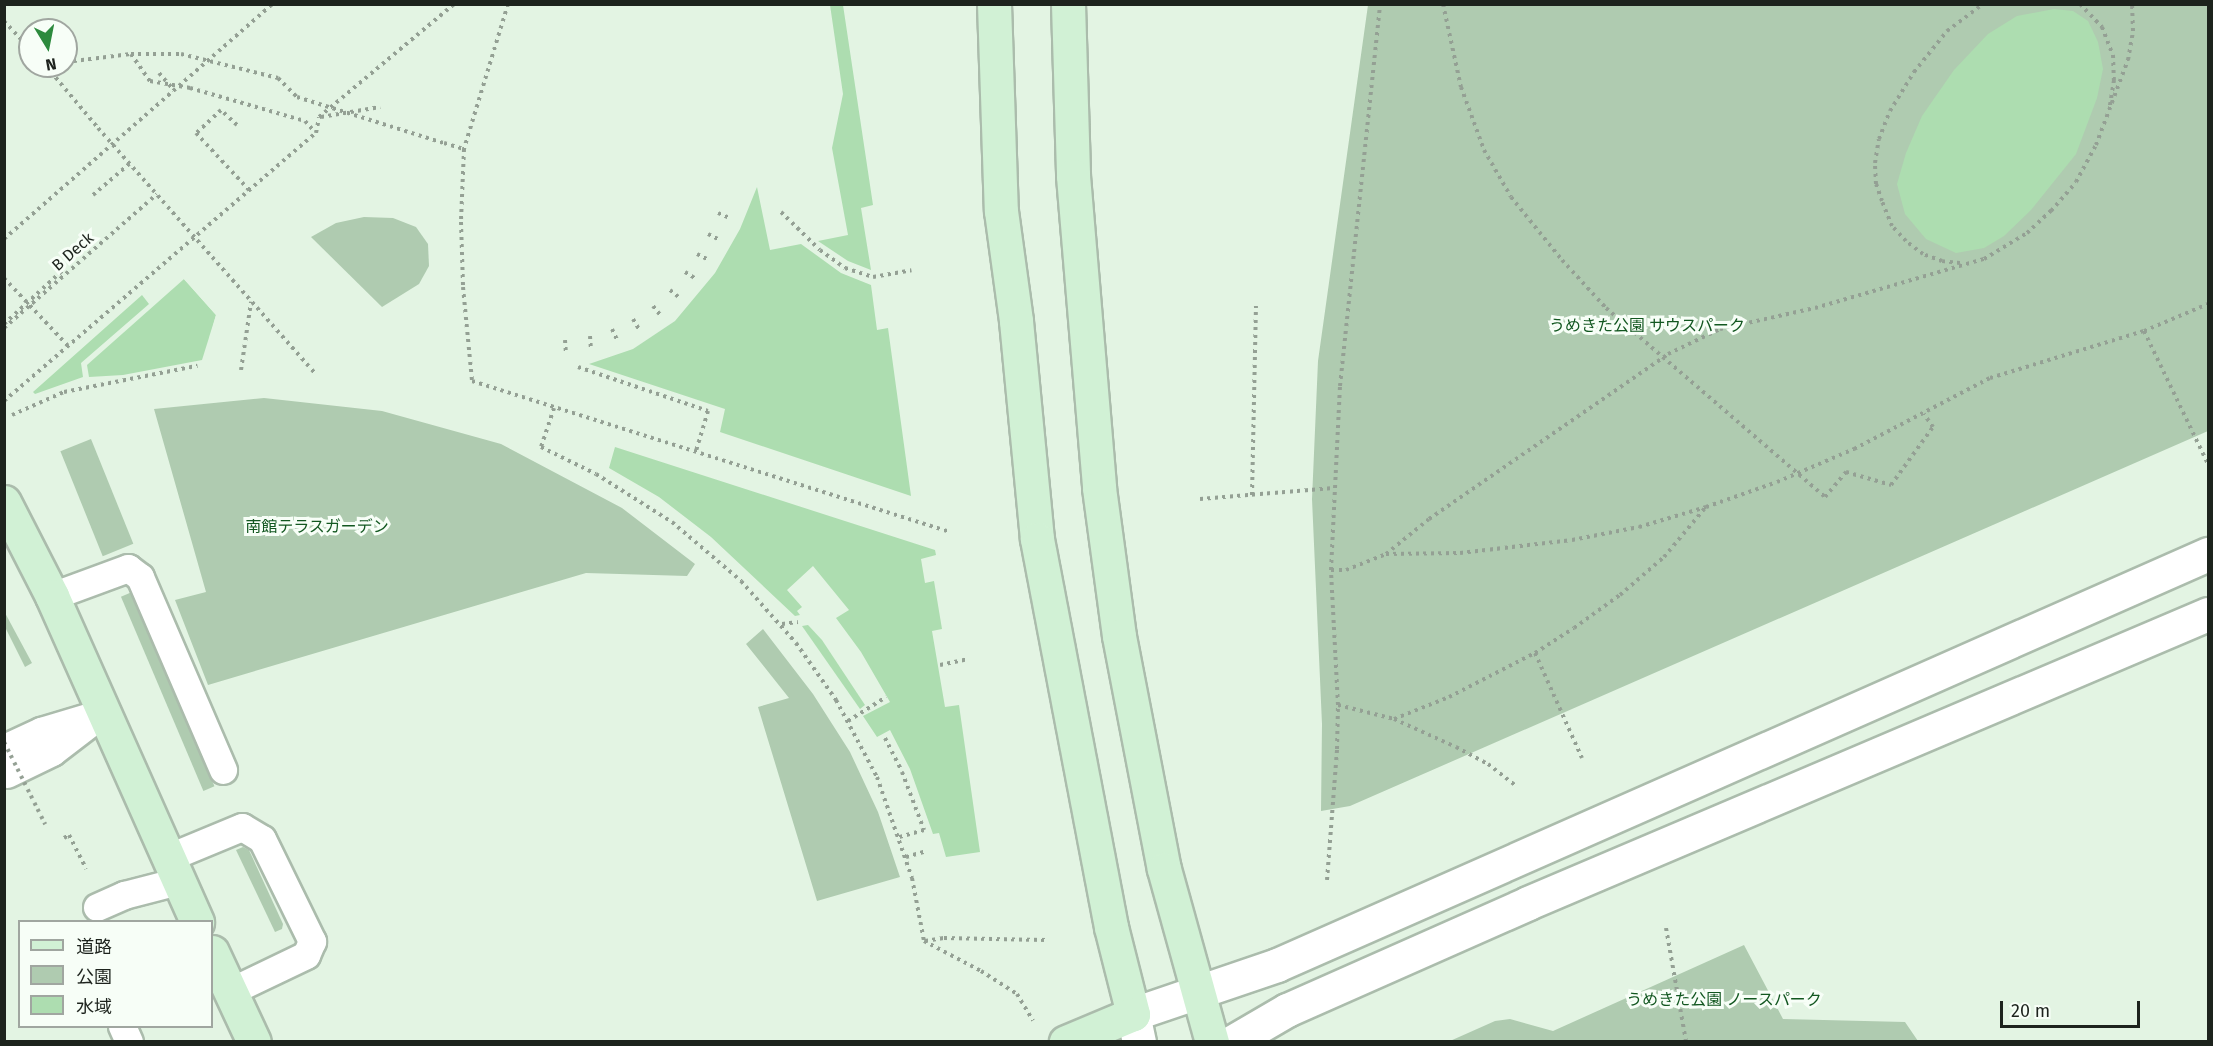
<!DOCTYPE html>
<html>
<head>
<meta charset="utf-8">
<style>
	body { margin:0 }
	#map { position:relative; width:2213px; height:1046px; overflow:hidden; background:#e3f4e3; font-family:"Fira Sans","Noto Sans JP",sans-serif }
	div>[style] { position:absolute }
	.green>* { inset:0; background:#afcbb0; transform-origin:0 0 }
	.water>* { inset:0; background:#adddb0 }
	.pier>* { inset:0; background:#e3f4e3 }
	.path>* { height:4px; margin-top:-2px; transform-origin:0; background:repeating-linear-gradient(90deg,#94a094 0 3px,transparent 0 7.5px) }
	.roads { filter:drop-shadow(2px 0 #abbcac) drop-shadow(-2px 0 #abbcac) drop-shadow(0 2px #abbcac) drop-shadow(0 -2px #abbcac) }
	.lane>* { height:27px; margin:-13.5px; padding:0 13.5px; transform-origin:13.5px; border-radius:13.5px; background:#fff }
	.street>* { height:33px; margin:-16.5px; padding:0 16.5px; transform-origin:16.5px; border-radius:16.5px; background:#fff }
	.secondary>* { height:33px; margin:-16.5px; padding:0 16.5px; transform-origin:16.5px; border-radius:16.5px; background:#d1f1d5 }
	.path-bridge>* { height:4px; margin-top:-2px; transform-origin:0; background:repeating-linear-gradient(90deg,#94a094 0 3px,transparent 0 7.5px) }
	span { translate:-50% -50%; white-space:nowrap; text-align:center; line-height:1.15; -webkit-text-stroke:6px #f7fef7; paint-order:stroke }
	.street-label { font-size:16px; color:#1d231d }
	.park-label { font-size:16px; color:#125720 }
	.frame { position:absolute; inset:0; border:6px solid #1d231d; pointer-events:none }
	.legend { position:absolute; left:18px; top:920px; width:195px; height:108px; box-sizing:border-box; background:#f7fef7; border:2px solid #a0a6a0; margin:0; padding:8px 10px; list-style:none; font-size:18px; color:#1d231d }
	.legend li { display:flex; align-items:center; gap:12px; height:30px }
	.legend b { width:30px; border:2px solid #a0a6a0 }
	.north { position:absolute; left:18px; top:18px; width:60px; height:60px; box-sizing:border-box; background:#f7fef7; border:2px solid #a0a6a0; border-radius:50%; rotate:170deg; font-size:16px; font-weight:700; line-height:24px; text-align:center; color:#1d231d }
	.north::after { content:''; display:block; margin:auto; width:21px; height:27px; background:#2c8a3d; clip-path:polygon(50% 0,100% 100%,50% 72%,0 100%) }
	.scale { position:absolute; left:2000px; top:1001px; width:140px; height:27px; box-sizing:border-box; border:3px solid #1d231d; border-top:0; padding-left:8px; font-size:18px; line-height:21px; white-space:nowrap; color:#1d231d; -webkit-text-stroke:4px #f7fef7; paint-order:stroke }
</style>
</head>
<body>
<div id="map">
	<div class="green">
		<i style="clip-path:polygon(1368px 5px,2208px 5px,2208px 431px,1350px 806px,1321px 811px,1322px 724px,1312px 499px,1318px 361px)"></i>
		<i style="clip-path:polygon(364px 217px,393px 218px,416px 227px,428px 244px,429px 266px,419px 284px,382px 307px,311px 237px,336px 223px)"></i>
		<i style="clip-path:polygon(264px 398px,382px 411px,501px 444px,622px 508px,695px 564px,687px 576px,586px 573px,208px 685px,175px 600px,206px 592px,154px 409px)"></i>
		<i style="left:91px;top:439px;width:113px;height:33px;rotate:68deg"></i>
		<i style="left:132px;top:592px;width:211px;height:12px;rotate:67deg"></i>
		<i style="clip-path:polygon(4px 611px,32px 663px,25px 667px,5px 627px)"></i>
		<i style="clip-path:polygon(763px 629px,813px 694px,850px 752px,878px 812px,900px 877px,817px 901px,758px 707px,789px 698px,746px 644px)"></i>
		<i style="clip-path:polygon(243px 847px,249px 850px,283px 924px,282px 929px,275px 932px,236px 850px)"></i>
		<i style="clip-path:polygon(1744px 945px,1783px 1019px,1905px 1022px,1918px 1041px,1450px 1041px,1495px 1021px,1510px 1019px,1553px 1031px)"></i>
	</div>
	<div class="water">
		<i style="clip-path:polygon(830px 5px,843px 5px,873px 205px,861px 208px,871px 270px,848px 261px,818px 241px,848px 235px,832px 148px,843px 94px)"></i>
		<i style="clip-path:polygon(2054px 9px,2073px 11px,2088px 21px,2098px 42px,2103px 69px,2097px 98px,2076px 154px,2031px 210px,2004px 236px,1984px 248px,1956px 253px,1926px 239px,1905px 214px,1897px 184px,1906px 153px,1922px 116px,1954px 70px,1988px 34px,2017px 16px)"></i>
		<i style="clip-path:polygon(757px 187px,770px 250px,801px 244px,841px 273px,871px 285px,877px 330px,888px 328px,911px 496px,720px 432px,725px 409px,589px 364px,633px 349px,675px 321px,715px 273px,740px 229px)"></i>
		<i style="clip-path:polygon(184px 279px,216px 315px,202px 360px,123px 375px,89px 377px,87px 365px)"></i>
		<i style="clip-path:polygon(142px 295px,149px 304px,81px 363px,83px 377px,35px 394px,33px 392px)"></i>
		<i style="clip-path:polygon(615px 447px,935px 550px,936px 555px,921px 559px,925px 583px,934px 581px,942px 629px,932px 631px,945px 707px,959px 705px,980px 852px,946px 857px,939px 833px,933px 834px,910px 769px,890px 730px,877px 737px,863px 716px,890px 702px,861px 652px,836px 618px,849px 610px,813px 566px,787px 590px,802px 607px,797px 611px,800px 615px,795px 616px,711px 537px,659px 497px,609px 468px)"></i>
		<i style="clip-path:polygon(808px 625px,822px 640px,865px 705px,860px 709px,802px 626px)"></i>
	</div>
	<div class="pier">
		<i style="clip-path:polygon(182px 277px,186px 277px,219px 314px,203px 363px,216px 315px)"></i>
	</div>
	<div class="path">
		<i style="left:508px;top:4px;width:152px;rotate:106.9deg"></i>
		<i style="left:464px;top:149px;width:73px;rotate:92.4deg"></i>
		<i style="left:461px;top:222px;width:65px;rotate:88.2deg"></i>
		<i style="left:463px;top:287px;width:94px;rotate:84.5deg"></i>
		<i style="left:472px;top:381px;width:501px;rotate:17.53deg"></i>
		<i style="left:2080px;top:4px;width:32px;rotate:46deg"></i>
		<i style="left:2102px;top:27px;width:30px;rotate:69deg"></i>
		<i style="left:2113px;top:55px;width:25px;rotate:88deg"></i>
		<i style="left:2114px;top:80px;width:26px;rotate:99deg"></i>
		<i style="left:4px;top:21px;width:38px;rotate:47deg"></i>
		<i style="left:131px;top:54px;width:33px;rotate:55deg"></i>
		<i style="left:66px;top:62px;width:65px;rotate:-7deg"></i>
		<i style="left:131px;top:54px;width:50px"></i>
		<i style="left:46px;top:66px;width:81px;rotate:50deg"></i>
		<i style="left:159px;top:73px;width:23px;rotate:49deg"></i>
		<i style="left:321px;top:117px;width:60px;rotate:-9.6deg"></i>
		<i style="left:305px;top:121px;width:15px;rotate:48deg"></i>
		<i style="left:237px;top:125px;width:22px;rotate:-137deg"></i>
		<i style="left:221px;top:110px;width:34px;rotate:137deg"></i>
		<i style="left:196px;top:133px;width:79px;rotate:47deg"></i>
		<i style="left:444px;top:143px;width:21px;rotate:17deg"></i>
		<i style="left:93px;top:195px;width:48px;rotate:-40.7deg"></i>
		<i style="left:781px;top:212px;width:54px;rotate:44.3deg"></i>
		<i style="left:820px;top:250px;width:31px;rotate:36deg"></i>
		<i style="left:845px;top:268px;width:29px;rotate:18deg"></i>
		<i style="left:873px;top:277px;width:39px;rotate:-10deg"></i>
		<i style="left:718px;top:213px;width:13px;rotate:23deg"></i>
		<i style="left:708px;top:234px;width:13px;rotate:27deg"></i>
		<i style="left:4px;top:239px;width:356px;rotate:-41.2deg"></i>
		<i style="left:697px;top:254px;width:13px;rotate:27deg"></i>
		<i style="left:1960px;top:263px;width:18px;rotate:-174deg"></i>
		<i style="left:1942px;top:261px;width:20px;rotate:-160deg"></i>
		<i style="left:1923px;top:254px;width:21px;rotate:-143deg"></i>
		<i style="left:1906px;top:241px;width:21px;rotate:-133deg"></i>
		<i style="left:1892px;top:226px;width:27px;rotate:-112deg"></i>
		<i style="left:1882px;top:201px;width:18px;rotate:-109deg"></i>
		<i style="left:1876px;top:184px;width:21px;rotate:-93deg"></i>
		<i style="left:1875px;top:163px;width:24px;rotate:-81deg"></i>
		<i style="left:1879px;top:139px;width:30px;rotate:-69deg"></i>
		<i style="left:1890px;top:111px;width:46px;rotate:-58.4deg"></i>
		<i style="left:1914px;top:72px;width:53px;rotate:-51.2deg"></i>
		<i style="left:1947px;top:31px;width:45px;rotate:-36.9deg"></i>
		<i style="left:685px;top:272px;width:13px;rotate:32deg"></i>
		<i style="left:4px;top:278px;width:93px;rotate:46.7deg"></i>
		<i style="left:670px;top:290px;width:13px;rotate:39deg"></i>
		<i style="left:653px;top:306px;width:14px;rotate:51deg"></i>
		<i style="left:633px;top:319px;width:14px;rotate:60deg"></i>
		<i style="left:4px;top:324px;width:81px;rotate:-42.5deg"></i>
		<i style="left:612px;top:329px;width:14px;rotate:65deg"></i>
		<i style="left:2144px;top:331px;width:148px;rotate:64.3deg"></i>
		<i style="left:590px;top:336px;width:13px;rotate:86deg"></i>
		<i style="left:565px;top:340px;width:13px;rotate:86deg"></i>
		<i style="left:578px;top:367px;width:137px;rotate:18.7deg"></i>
		<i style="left:708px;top:411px;width:42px;rotate:106.7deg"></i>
		<i style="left:4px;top:401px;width:411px;rotate:-40.7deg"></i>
		<i style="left:316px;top:133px;width:16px;rotate:-79deg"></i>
		<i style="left:319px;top:117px;width:176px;rotate:-39.9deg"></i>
		<i style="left:554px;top:408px;width:41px;rotate:108.4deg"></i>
		<i style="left:541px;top:447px;width:61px;rotate:26.1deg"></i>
		<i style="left:596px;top:474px;width:90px;rotate:32.3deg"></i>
		<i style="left:672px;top:522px;width:91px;rotate:40.5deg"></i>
		<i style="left:741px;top:581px;width:83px;rotate:48.4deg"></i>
		<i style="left:796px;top:643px;width:70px;rotate:54.9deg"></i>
		<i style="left:836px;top:700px;width:87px;rotate:62deg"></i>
		<i style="left:877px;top:777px;width:107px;rotate:70.9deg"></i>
		<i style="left:912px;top:878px;width:64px;rotate:79.2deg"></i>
		<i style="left:924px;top:941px;width:64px;rotate:27.8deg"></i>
		<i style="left:981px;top:971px;width:43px;rotate:32.6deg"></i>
		<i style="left:1017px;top:994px;width:31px;rotate:59deg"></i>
		<i style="left:12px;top:415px;width:57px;rotate:-23.9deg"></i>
		<i style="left:64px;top:392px;width:136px;rotate:-11.1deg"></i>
		<i style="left:1252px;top:495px;width:189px;rotate:-88.8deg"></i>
		<i style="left:1825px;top:497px;width:33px;rotate:-50deg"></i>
		<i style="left:1846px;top:472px;width:47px;rotate:16.1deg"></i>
		<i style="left:1891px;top:485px;width:72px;rotate:-54.1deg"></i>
		<i style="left:1933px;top:427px;width:16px;rotate:-125deg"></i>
		<i style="left:1200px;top:499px;width:134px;rotate:-4.7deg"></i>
		<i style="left:1386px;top:554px;width:55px;rotate:-39.1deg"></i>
		<i style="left:1429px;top:519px;width:290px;rotate:-34.6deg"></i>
		<i style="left:1668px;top:354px;width:58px;rotate:-25.7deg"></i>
		<i style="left:1720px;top:329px;width:97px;rotate:-12.5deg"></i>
		<i style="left:1815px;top:308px;width:176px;rotate:-16.2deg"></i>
		<i style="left:1984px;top:259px;width:50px;rotate:-31.2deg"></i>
		<i style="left:2027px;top:233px;width:33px;rotate:-43deg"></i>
		<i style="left:2051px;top:211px;width:38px;rotate:-49deg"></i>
		<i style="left:2076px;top:182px;width:42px;rotate:-61.6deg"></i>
		<i style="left:2096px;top:145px;width:91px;rotate:-69.4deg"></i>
		<i style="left:2128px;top:60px;width:29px;rotate:-80deg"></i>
		<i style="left:2133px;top:31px;width:27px;rotate:-92deg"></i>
		<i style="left:1331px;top:570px;width:15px"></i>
		<i style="left:1346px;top:570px;width:43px;rotate:-21.8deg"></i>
		<i style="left:1386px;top:554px;width:74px;rotate:-0.8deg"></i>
		<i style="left:1460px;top:553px;width:113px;rotate:-6.6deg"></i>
		<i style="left:1572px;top:540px;width:68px;rotate:-11deg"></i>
		<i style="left:1639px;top:527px;width:70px;rotate:-16.6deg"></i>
		<i style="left:1706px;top:507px;width:75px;rotate:-19.4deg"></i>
		<i style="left:1777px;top:482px;width:84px;rotate:-23.2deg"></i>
		<i style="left:1854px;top:449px;width:153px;rotate:-27.6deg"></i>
		<i style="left:1990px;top:378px;width:161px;rotate:-17deg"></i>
		<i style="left:2144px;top:331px;width:69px;rotate:-22.9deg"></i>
		<i style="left:782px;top:624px;width:16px;rotate:-7deg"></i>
		<i style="left:1535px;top:653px;width:115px;rotate:65.9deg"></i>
		<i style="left:940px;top:665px;width:29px;rotate:-12deg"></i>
		<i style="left:1338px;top:705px;width:58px;rotate:14deg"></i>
		<i style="left:1394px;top:719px;width:68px;rotate:24.3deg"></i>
		<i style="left:1456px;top:747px;width:36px;rotate:28deg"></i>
		<i style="left:1488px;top:764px;width:37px;rotate:38deg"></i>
		<i style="left:1394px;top:719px;width:59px;rotate:-21.8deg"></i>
		<i style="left:1449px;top:697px;width:97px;rotate:-27.1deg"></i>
		<i style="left:1535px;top:653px;width:46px;rotate:-32.7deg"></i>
		<i style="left:1574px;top:628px;width:57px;rotate:-35.7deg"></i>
		<i style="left:1620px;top:595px;width:58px;rotate:-40.8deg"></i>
		<i style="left:1664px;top:557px;width:64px;rotate:-50.1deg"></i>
		<i style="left:848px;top:721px;width:45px;rotate:-32.3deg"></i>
		<i style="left:885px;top:738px;width:38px;rotate:63deg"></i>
		<i style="left:902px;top:772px;width:62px;rotate:69.2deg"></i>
		<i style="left:924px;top:830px;width:26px;rotate:164deg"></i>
		<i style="left:64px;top:838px;width:6px;rotate:-31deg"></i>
		<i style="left:69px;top:835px;width:38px;rotate:63deg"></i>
		<i style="left:906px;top:857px;width:19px;rotate:-16deg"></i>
		<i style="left:1327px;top:880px;width:131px;rotate:-85.6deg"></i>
		<i style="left:1337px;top:749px;width:44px;rotate:-88.7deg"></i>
		<i style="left:1338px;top:705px;width:135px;rotate:-93deg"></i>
		<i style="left:1331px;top:570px;width:184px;rotate:-87.2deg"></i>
		<i style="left:1340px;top:386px;width:384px;rotate:-84deg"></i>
		<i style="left:1666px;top:928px;width:116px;rotate:80deg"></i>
		<i style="left:925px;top:941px;width:19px;rotate:-9deg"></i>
		<i style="left:944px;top:938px;width:104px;rotate:1.1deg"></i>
	</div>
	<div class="roads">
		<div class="lane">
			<i style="left:52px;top:596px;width:81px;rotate:-20.2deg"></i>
			<i style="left:128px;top:568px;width:15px;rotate:37deg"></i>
			<i style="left:140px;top:577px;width:210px;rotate:66.7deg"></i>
			<i style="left:4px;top:748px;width:41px;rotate:-24.7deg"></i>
			<i style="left:41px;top:731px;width:48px;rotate:-16.9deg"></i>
			<i style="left:7px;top:774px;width:50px;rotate:-26.1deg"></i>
			<i style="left:52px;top:752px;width:64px;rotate:-37.4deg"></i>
			<i style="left:167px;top:858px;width:81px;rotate:-22.5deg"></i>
			<i style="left:242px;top:827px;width:23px;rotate:31deg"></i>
			<i style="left:262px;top:839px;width:114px;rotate:63.9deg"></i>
			<i style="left:312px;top:941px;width:15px;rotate:113deg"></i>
			<i style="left:306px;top:955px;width:83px;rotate:154.4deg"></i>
			<i style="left:97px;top:907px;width:30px;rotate:-24deg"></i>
			<i style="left:124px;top:895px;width:56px;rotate:-14.5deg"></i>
			<i style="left:122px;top:1026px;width:17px;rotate:66deg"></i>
		</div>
		<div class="street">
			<i style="left:1139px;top:1042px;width:29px;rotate:-102deg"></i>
			<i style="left:1133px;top:1014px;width:152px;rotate:-18.8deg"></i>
			<i style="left:1277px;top:965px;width:1018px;rotate:-23.82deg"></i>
			<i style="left:1232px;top:1042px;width:64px;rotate:-30.2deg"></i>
			<i style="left:1287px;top:1010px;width:264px;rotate:-23.9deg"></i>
			<i style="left:1528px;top:903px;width:739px;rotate:-23.03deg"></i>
		</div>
		<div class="secondary">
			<i style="left:994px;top:4px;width:207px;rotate:88.1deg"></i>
			<i style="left:1001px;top:211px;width:111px;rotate:82.2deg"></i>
			<i style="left:1016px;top:321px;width:219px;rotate:84.5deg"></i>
			<i style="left:1037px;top:539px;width:395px;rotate:79.2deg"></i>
			<i style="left:1111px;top:927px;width:90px;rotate:75.8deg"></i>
			<i style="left:1133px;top:1014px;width:73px;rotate:157.3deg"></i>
			<i style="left:1068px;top:4px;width:172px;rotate:88.3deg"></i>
			<i style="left:1073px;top:176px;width:313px;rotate:85.2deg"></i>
			<i style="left:1099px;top:488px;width:149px;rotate:82.3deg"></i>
			<i style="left:1119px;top:636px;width:237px;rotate:79.1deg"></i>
			<i style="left:1164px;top:869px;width:180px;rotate:74.5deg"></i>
			<i style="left:4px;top:502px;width:106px;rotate:62.9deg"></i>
			<i style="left:52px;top:596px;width:357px;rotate:66deg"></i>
			<i style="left:212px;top:952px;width:99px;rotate:65deg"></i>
		</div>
	</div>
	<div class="path-bridge">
		<i style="left:1443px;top:4px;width:85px;rotate:77.8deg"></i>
		<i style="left:1461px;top:87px;width:67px;rotate:69.9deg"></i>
		<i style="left:1484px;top:150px;width:54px;rotate:60.1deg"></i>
		<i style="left:1511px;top:197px;width:81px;rotate:51deg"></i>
		<i style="left:1562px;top:260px;width:65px;rotate:47.5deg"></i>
		<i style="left:1606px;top:308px;width:289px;rotate:40.8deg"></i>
		<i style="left:181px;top:54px;width:100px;rotate:13.9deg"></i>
		<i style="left:278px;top:78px;width:27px;rotate:45deg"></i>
		<i style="left:297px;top:97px;width:154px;rotate:17.4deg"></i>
		<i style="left:150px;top:81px;width:41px;rotate:9.9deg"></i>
		<i style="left:190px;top:88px;width:120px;rotate:16deg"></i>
		<i style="left:98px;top:128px;width:326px;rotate:48.5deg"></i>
		<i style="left:4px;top:328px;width:203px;rotate:-41.2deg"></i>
		<i style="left:241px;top:370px;width:69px;rotate:-81.6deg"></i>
		<i style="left:4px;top:742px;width:92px;rotate:63.4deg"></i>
	</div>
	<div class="street-label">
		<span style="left:73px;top:252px;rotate:-41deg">B Deck</span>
	</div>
	<div class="park-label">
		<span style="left:1647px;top:326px">うめきた公園 サウスパーク</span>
		<span style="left:317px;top:527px">南館テラスガーデン</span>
		<span style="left:1724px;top:1000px">うめきた公園 ノースパーク</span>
	</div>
	<div class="frame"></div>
	<ul class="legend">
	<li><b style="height:8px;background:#d1f1d5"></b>道路</li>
	<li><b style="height:16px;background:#afcbb0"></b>公園</li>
	<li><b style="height:16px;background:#adddb0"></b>水域</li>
	</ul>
	<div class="north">N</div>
	<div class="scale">20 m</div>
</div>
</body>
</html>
